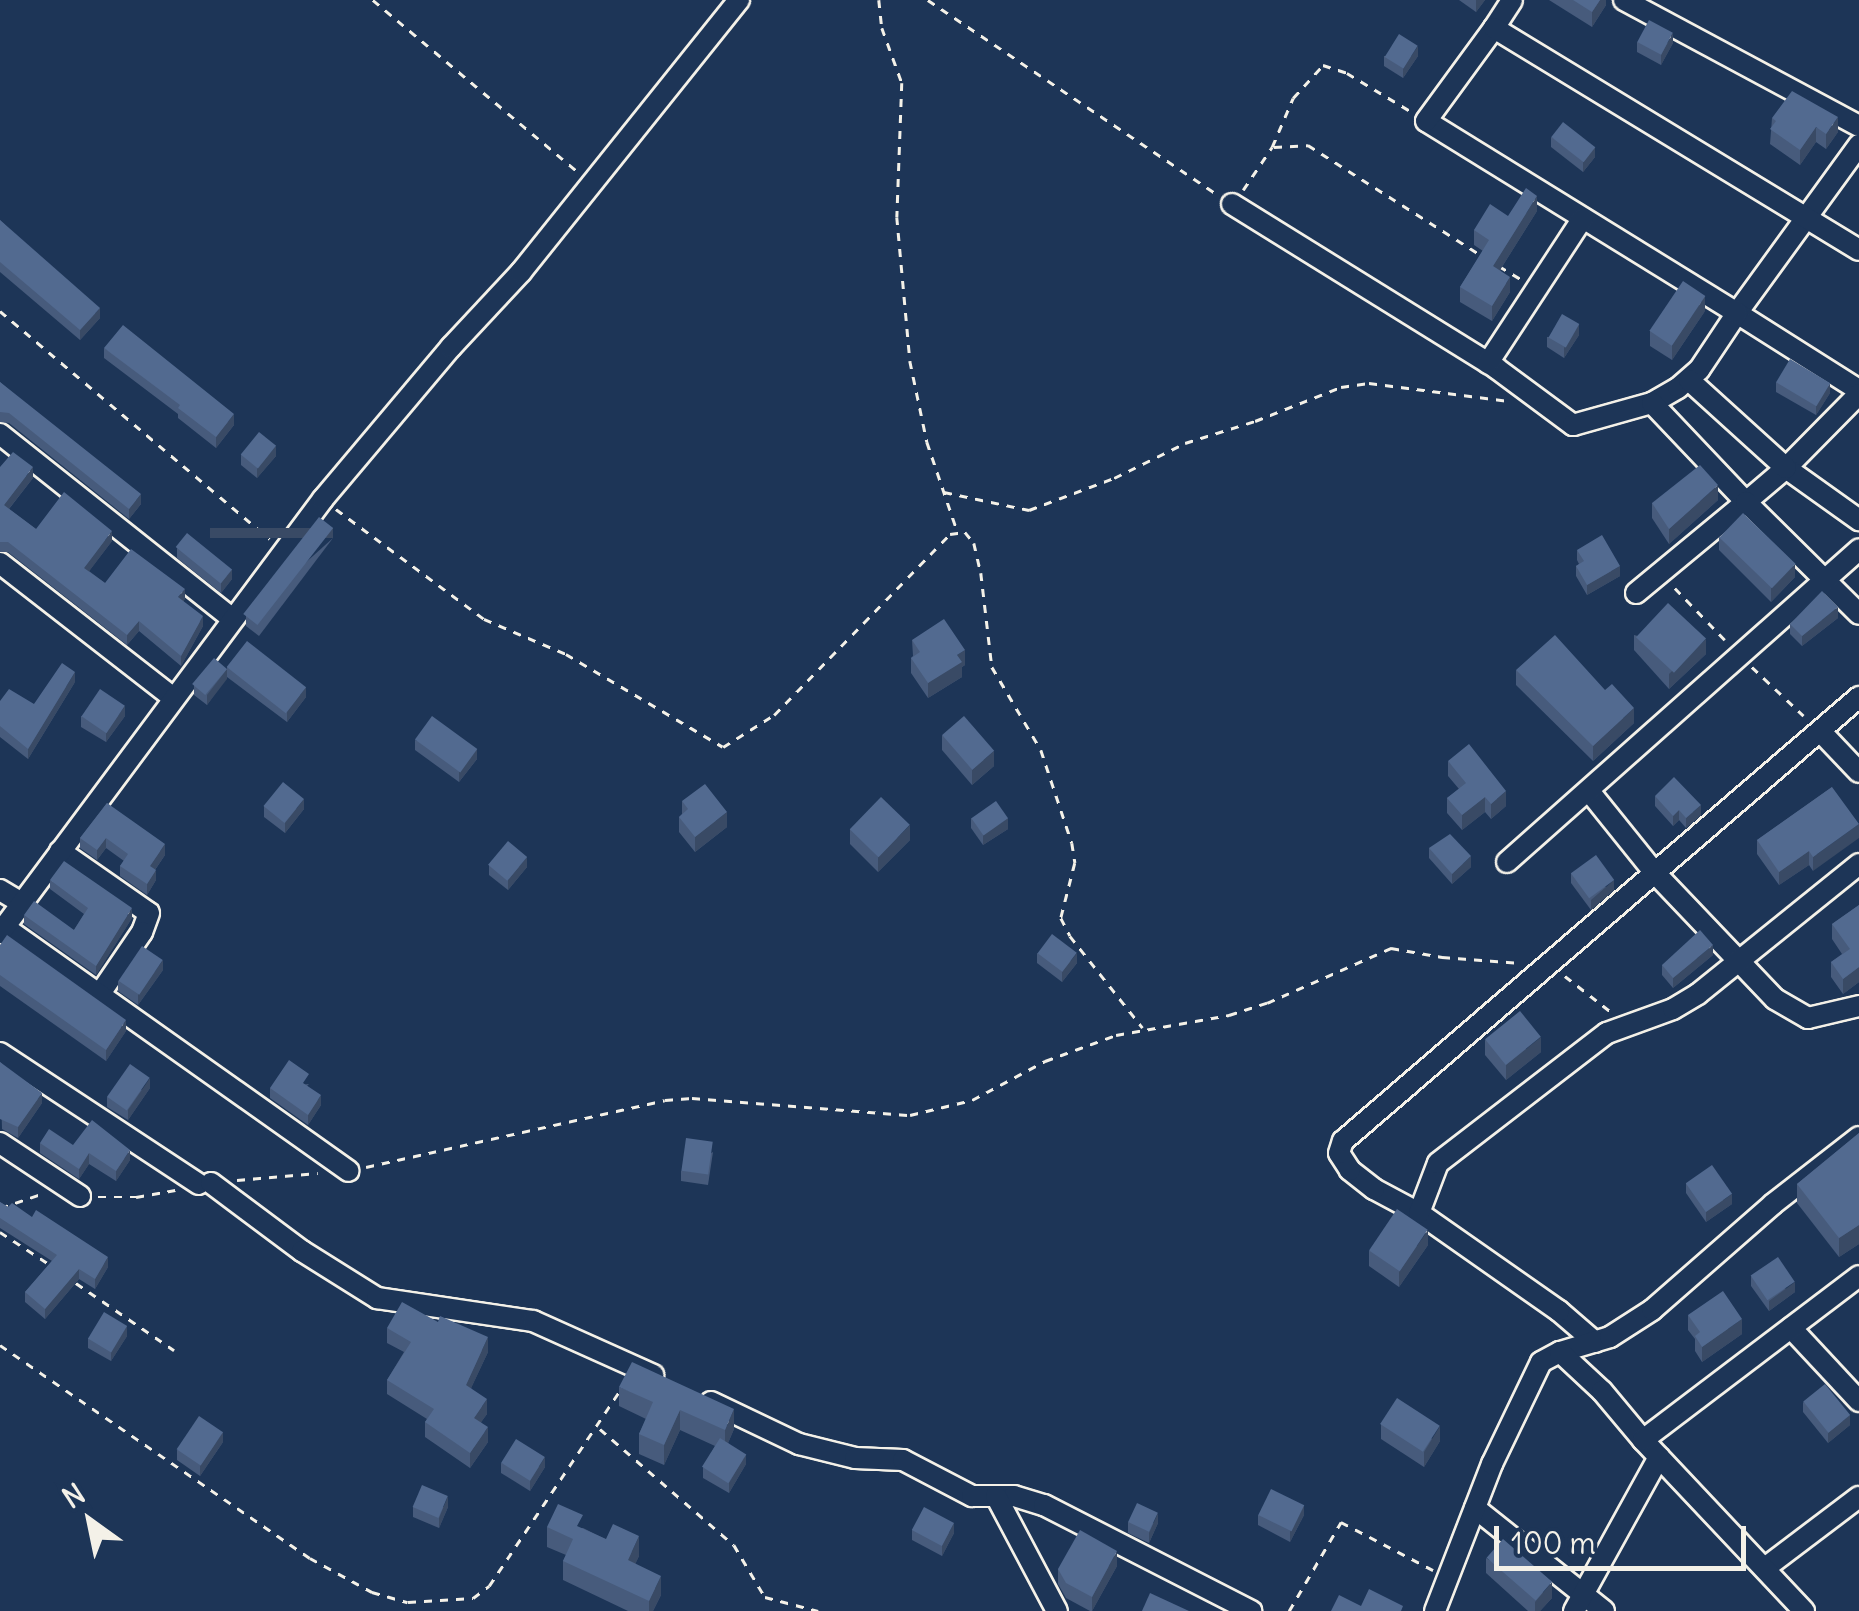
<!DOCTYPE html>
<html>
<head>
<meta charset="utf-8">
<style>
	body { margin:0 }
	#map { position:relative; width:1859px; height:1611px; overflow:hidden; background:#1d3557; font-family:Delius,sans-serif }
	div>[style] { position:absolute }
	.path>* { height:2.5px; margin-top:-1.25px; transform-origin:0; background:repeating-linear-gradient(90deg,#f4f1e8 0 8px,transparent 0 16px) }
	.roads { filter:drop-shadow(2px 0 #f4f1e8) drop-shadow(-2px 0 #f4f1e8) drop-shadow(0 2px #f4f1e8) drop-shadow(0 -2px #f4f1e8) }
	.minor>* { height:20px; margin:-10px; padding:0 10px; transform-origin:10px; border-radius:10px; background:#1d3557 }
	.wall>* { inset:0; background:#475b7c }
	.shaded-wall>* { inset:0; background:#394a65; transform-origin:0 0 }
	.building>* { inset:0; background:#526a90; transform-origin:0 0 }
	span { translate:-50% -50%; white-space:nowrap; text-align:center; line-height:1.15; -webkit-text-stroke:9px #1d3557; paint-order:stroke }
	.north { position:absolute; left:40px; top:1471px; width:100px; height:100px; -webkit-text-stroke:8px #1d3557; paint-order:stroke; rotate:327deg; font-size:28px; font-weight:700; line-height:40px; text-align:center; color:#f4f1e8 }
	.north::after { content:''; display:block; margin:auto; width:35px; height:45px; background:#f4f1e8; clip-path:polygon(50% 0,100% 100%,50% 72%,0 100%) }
	.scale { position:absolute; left:1494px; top:1526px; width:252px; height:45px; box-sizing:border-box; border:5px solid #f4f1e8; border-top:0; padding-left:12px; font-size:30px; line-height:35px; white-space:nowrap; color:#f4f1e8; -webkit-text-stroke:8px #1d3557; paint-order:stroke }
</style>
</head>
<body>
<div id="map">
	<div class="path">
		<i style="left:373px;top:0;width:268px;rotate:40deg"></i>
		<i style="left:879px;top:0;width:28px;rotate:84deg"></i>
		<i style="left:882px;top:28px;width:59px;rotate:70deg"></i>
		<i style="left:902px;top:83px;width:134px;rotate:92.1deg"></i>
		<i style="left:897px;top:217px;width:145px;rotate:84.8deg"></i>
		<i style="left:910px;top:361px;width:83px;rotate:78.1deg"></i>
		<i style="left:927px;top:442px;width:93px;rotate:71.2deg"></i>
		<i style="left:928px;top:0;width:346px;rotate:33.9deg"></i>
		<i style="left:1274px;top:147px;width:34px;rotate:-3deg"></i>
		<i style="left:1308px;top:145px;width:203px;rotate:32.5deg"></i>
		<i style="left:1243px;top:190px;width:52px;rotate:-56deg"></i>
		<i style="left:1272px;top:147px;width:53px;rotate:-66.8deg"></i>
		<i style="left:1293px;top:98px;width:45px;rotate:-47.7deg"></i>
		<i style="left:1323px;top:65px;width:25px;rotate:18deg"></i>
		<i style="left:1347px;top:73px;width:76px;rotate:31deg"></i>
		<i style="left:1499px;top:266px;width:27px;rotate:31deg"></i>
		<i style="left:0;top:311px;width:353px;rotate:40.2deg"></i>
		<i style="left:944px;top:492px;width:87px;rotate:12deg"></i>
		<i style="left:1029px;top:510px;width:91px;rotate:-20.6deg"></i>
		<i style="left:1114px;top:478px;width:79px;rotate:-26.2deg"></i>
		<i style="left:1185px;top:443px;width:73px;rotate:-17.4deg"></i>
		<i style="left:1255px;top:421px;width:92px;rotate:-21.6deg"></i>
		<i style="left:1341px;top:387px;width:28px;rotate:-8deg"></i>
		<i style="left:1369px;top:383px;width:141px;rotate:7.3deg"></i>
		<i style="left:336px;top:509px;width:184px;rotate:36.6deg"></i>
		<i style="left:484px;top:619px;width:89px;rotate:23.1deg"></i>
		<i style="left:566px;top:654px;width:182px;rotate:30.6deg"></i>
		<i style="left:723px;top:747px;width:60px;rotate:-32.1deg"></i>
		<i style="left:774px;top:715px;width:252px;rotate:-45.8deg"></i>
		<i style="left:950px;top:534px;width:15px;rotate:-8deg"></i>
		<i style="left:965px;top:532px;width:14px;rotate:51deg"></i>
		<i style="left:974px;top:543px;width:31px;rotate:77deg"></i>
		<i style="left:981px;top:573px;width:95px;rotate:83.3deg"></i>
		<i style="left:992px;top:667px;width:96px;rotate:59.4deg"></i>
		<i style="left:1041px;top:750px;width:98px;rotate:71.6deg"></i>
		<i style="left:1072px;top:843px;width:20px;rotate:81deg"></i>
		<i style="left:1075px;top:863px;width:57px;rotate:104.3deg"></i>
		<i style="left:1061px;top:918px;width:20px;rotate:63deg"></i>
		<i style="left:1070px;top:936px;width:117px;rotate:51.6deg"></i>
		<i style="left:1675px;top:588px;width:72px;rotate:46.1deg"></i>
		<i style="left:1752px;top:667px;width:71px;rotate:43.3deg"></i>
		<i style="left:1565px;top:976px;width:57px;rotate:37.9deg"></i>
		<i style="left:366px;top:1167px;width:306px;rotate:-12.6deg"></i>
		<i style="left:665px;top:1100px;width:27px;rotate:-4deg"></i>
		<i style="left:692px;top:1098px;width:219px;rotate:4.5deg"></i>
		<i style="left:910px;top:1115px;width:64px;rotate:-13.6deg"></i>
		<i style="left:972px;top:1100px;width:83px;rotate:-28.1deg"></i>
		<i style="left:1045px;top:1061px;width:76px;rotate:-20.1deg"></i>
		<i style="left:1116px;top:1035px;width:115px;rotate:-10deg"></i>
		<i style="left:1229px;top:1015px;width:40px;rotate:-18deg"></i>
		<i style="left:1267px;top:1003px;width:136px;rotate:-23.9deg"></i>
		<i style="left:1391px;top:948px;width:52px;rotate:10deg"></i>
		<i style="left:1442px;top:957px;width:79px;rotate:4.3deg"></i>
		<i style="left:237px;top:1180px;width:81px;rotate:-4.9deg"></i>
		<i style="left:98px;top:1197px;width:38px"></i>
		<i style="left:136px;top:1197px;width:40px;rotate:-10deg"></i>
		<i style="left:0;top:1208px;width:43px;rotate:-18.9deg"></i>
		<i style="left:0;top:1232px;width:59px;rotate:33.1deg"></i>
		<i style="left:76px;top:1283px;width:119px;rotate:34.4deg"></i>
		<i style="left:0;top:1345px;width:376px;rotate:34.5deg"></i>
		<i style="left:310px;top:1558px;width:71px;rotate:28.7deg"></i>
		<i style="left:372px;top:1592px;width:37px;rotate:16deg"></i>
		<i style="left:408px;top:1602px;width:65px;rotate:-3.5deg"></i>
		<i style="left:473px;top:1598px;width:20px;rotate:-37deg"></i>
		<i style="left:489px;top:1586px;width:236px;rotate:-56.2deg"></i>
		<i style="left:600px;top:1429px;width:177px;rotate:40.9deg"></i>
		<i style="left:734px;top:1545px;width:61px;rotate:59.2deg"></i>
		<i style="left:765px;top:1597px;width:55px;rotate:14.8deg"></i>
		<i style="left:1289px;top:1611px;width:103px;rotate:-59.7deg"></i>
		<i style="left:1341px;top:1522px;width:104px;rotate:27.6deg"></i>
	</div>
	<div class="roads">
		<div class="minor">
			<i style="left:1624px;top:0;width:267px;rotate:28.2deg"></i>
			<i style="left:1494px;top:28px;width:33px;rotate:-57deg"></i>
			<i style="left:1859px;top:145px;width:208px;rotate:126deg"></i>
			<i style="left:1737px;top:313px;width:144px;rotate:32.3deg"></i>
			<i style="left:1232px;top:204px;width:311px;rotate:31.8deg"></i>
			<i style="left:1496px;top:368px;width:96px;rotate:36.5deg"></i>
			<i style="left:1573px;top:425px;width:82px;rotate:-15.6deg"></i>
			<i style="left:1652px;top:403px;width:30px;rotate:-30deg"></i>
			<i style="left:1678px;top:388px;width:28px;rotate:-41deg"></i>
			<i style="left:1699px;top:370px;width:69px;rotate:-56.3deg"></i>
			<i style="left:1737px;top:313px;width:365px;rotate:-148.3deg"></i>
			<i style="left:1426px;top:121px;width:115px;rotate:-53.8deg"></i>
			<i style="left:1494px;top:28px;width:427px;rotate:31.3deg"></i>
			<i style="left:1488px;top:363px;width:173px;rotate:-56.8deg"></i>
			<i style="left:1859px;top:394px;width:104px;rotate:134.6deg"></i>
			<i style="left:1786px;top:468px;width:90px;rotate:35.5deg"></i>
			<i style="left:1652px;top:403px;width:137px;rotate:46.5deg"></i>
			<i style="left:1746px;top:502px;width:52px;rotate:-40.4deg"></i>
			<i style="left:1786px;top:468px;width:131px;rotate:-137.8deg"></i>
			<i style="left:0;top:434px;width:295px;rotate:38.5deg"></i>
			<i style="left:0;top:563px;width:218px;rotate:37.9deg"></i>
			<i style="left:1636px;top:593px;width:143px;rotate:-39.6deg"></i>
			<i style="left:1746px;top:502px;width:159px;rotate:44.7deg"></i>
			<i style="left:1821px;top:732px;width:55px;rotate:46.5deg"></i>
			<i style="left:1589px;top:791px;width:105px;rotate:51.2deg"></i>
			<i style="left:1655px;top:873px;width:174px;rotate:46.4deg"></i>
			<i style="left:1775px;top:999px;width:38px;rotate:30deg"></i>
			<i style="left:1808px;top:1018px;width:52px;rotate:-13.2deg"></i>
			<i style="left:60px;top:851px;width:108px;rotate:34.9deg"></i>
			<i style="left:149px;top:913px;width:20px;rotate:110deg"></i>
			<i style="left:142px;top:932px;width:73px;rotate:124.3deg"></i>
			<i style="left:1507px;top:862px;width:471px;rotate:-41.6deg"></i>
			<i style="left:0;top:890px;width:26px;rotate:31deg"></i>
			<i style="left:4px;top:927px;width:422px;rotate:35.3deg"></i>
			<i style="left:0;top:933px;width:541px;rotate:-53.34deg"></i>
			<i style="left:323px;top:499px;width:199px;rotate:-49.9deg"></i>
			<i style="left:451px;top:347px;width:103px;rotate:-47deg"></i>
			<i style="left:521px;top:272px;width:349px;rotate:-51.3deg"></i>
			<i style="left:0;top:1053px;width:238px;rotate:33.4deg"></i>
			<i style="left:0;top:1143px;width:96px;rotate:33.5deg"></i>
			<i style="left:211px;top:1183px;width:114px;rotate:36.8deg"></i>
			<i style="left:302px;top:1251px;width:89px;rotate:32.1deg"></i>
			<i style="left:377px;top:1298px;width:158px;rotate:8.4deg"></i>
			<i style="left:533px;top:1321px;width:132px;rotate:24.2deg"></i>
			<i style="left:1419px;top:1213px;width:51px;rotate:-151.9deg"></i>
			<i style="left:1374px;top:1189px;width:31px;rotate:-142deg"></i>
			<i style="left:1350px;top:1170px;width:20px;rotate:-123deg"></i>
			<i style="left:1339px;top:1153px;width:13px;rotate:-72deg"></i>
			<i style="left:1343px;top:1141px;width:681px;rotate:-40.71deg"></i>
			<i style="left:1791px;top:1328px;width:100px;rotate:47deg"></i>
			<i style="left:1595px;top:1342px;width:48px;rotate:-139.3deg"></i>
			<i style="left:1559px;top:1311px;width:171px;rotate:-145deg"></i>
			<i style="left:1419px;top:1213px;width:53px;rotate:-69.2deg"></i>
			<i style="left:1438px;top:1163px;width:213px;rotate:-37.6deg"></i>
			<i style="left:1607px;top:1033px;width:70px;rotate:-20deg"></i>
			<i style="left:1673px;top:1009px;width:29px;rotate:-31deg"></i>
			<i style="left:1698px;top:994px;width:207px;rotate:-38.9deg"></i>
			<i style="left:1560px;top:1352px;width:52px;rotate:-16.7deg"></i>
			<i style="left:1610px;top:1337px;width:50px;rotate:-32.7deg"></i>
			<i style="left:1652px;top:1310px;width:161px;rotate:-41.2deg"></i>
			<i style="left:1773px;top:1204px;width:109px;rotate:-37.9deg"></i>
			<i style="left:711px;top:1402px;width:98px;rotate:25.5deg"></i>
			<i style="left:799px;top:1444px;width:58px;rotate:14deg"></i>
			<i style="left:855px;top:1458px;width:48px;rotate:2.4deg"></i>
			<i style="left:903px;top:1460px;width:78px;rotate:27.6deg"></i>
			<i style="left:972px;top:1496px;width:42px"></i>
			<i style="left:1014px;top:1496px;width:31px;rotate:17deg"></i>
			<i style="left:1044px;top:1505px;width:233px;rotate:27.1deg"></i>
			<i style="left:996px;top:1496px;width:130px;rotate:62.1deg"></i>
			<i style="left:1475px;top:1508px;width:165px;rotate:38.6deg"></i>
			<i style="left:1765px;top:1568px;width:118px;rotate:-37.1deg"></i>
			<i style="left:1435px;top:1611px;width:158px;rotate:-68.8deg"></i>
			<i style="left:1492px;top:1464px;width:113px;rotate:-64.3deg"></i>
			<i style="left:1541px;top:1362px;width:21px;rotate:-28deg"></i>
			<i style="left:1560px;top:1352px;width:57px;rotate:42.9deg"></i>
			<i style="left:1602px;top:1391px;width:64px;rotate:50.1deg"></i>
			<i style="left:1574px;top:1611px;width:176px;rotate:-61.1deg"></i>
			<i style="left:1804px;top:1611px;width:235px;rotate:-133.3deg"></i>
			<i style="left:1643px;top:1440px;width:271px;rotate:-37.2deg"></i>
		</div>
	</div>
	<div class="wall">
		<i style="clip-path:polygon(1459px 0,1485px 0,1476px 12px)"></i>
		<i style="clip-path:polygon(1549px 0,1606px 0,1606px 5px,1592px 27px)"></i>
		<i style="clip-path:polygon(1637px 42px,1673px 43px,1661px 65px,1637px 52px)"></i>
		<i style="clip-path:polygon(1384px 56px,1418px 56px,1403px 78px,1384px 66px)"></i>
		<i style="clip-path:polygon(1772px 118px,1838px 132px,1826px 149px,1816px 142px,1800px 165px,1770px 144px)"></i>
		<i style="clip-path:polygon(1551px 137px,1595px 157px,1583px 172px,1551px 147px)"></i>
		<i style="clip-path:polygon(1537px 211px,1500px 270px,1510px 292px,1492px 321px,1460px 302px,1460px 287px,1483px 251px,1474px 245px,1474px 230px,1508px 216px)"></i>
		<i style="clip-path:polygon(0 220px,100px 318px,80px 340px,0 272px)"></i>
		<i style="clip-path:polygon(1705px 311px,1672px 360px,1650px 346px,1650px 331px)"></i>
		<i style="clip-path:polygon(1579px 335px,1564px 358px,1547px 347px,1547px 337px)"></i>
		<i style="clip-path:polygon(104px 348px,234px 425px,216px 448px,178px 418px,178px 414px,104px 358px)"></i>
		<i style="clip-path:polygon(0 382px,141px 504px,129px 519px,9px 423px,0 422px)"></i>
		<i style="clip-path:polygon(1776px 382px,1830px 393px,1816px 415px,1776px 392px)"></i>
		<i style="clip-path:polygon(241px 455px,276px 456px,257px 478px,241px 465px)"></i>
		<i style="clip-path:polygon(0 467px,33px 478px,9px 509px,36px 529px,112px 541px,89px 571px,105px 583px,185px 599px,183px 601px,203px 626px,181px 666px,139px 631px,127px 645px,8px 552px,0 552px)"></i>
		<i style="clip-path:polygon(1718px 500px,1669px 544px,1652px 518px,1652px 503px)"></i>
		<i style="clip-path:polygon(1719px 537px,1795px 577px,1771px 602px,1719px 550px)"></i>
		<i style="clip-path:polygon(333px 538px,259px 636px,246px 626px,246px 616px)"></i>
		<i style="clip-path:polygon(177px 548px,232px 579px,221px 593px,177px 558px)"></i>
		<i style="clip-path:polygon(1577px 550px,1620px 576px,1587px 595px,1576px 576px,1576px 566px,1579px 564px,1577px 560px)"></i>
		<i style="clip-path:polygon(1838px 618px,1802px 646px,1790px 634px,1790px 624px)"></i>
		<i style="clip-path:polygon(1634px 635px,1706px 654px,1669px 689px,1634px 650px)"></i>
		<i style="clip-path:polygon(912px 640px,965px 665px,962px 667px,962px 677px,928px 698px,911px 673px,911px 658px,913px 656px)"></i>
		<i style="clip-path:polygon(227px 667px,306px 697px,287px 722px,227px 677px,207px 705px,194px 695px,194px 685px,227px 669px)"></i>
		<i style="clip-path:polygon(1516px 670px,1634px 723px,1593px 761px,1516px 685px)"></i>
		<i style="clip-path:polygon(75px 682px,28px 759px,0 737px,0 701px,34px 704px)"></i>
		<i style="clip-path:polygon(81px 716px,125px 716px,106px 742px,81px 727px)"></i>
		<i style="clip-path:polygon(942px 735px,994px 766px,972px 785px,942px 750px)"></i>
		<i style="clip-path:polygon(415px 740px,477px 759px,459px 782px,415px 750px)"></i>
		<i style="clip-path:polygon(1448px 761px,1506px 806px,1491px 819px,1485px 812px,1462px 830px,1447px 813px,1447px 798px,1459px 789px,1448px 776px)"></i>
		<i style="clip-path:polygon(1832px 787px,1813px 871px,1809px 865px,1779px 885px,1757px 854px,1757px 840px)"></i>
		<i style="clip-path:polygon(1655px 796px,1701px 815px,1686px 828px,1679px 820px,1673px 826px,1655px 806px)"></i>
		<i style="clip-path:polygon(682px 801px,727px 827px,695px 852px,679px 832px,679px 817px,682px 814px)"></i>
		<i style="clip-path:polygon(107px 803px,165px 855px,155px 870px,156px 880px,147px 895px,120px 876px,120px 866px,124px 861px,106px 848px,97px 860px,80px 848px,80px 838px)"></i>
		<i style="clip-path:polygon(264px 806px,304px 809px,285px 833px,264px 817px)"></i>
		<i style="clip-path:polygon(971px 818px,1008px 829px,983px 845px,971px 828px)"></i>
		<i style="clip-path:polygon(850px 829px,910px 840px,878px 872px,850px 844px)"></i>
		<i style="clip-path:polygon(1429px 848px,1471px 867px,1452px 884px,1429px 858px)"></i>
		<i style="clip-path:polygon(489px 865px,527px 867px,508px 890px,489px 875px)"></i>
		<i style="clip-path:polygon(1571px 873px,1614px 890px,1591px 910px,1571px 883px)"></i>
		<i style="clip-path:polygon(50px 880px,132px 918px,96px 975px,24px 924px,24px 915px,74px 930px,84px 914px,50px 889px)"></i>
		<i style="clip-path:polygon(1859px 905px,1859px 982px,1843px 994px,1831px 977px,1831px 962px,1842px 954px,1832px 939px,1832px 924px)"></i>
		<i style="clip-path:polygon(0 945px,126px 1031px,106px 1061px,0 986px)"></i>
		<i style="clip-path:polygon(1037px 953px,1077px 963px,1062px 982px,1037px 963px)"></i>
		<i style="clip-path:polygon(1713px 955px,1673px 988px,1662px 975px,1662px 965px)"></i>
		<i style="clip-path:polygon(163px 970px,138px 1005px,118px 991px,118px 981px)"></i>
		<i style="clip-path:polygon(1485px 1040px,1541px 1052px,1506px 1080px,1485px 1055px)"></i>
		<i style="clip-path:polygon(0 1062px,42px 1103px,18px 1138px,2px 1129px)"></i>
		<i style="clip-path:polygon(309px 1084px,307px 1086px,321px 1105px,308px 1125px,270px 1098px,270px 1088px)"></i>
		<i style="clip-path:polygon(150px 1088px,128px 1120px,107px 1107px,107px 1097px)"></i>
		<i style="clip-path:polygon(1859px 1133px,1859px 1244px,1839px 1257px,1797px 1203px,1797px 1184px)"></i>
		<i style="clip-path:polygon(40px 1143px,73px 1145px,130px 1160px,116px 1181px,89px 1164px,79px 1179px,40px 1153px)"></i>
		<i style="clip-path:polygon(713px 1152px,708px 1185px,681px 1181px,681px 1171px)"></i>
		<i style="clip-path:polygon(1686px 1183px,1732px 1204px,1706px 1222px,1686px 1193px)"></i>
		<i style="clip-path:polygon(0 1202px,108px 1267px,95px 1289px,79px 1279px,45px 1319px,25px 1302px,25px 1292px,52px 1261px,0 1228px)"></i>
		<i style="clip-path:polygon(1428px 1245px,1399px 1287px,1369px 1266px,1369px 1251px)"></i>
		<i style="clip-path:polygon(1751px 1276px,1795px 1292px,1769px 1311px,1751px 1286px)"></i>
		<i style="clip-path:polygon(1688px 1315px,1742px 1334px,1702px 1362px,1695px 1351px,1695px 1339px,1688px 1330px)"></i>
		<i style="clip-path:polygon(387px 1328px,488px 1352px,471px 1388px,487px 1414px,481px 1422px,488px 1442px,470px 1468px,425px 1437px,425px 1422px,427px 1419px,387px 1394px,387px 1380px,404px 1352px,387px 1343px)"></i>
		<i style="clip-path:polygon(127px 1336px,111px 1361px,88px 1348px,88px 1338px)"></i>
		<i style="clip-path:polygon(619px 1387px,734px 1429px,728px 1443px,746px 1464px,729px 1493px,703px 1478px,703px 1468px,715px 1446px,680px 1430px,664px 1465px,639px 1454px,639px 1434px,646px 1419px,619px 1406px)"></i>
		<i style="clip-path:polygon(1803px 1402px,1850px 1425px,1828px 1443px,1803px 1412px)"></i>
		<i style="clip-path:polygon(1381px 1424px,1440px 1441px,1424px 1467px,1381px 1439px)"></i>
		<i style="clip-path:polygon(223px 1442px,200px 1476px,177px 1460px,177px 1450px)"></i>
		<i style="clip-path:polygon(501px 1463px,545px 1467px,530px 1491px,501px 1473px)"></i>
		<i style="clip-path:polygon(413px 1507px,448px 1507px,439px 1528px,413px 1517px)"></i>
		<i style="clip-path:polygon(1258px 1515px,1304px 1515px,1290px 1542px,1258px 1525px)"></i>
		<i style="clip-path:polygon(1128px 1522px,1158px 1523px,1149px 1543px,1128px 1533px)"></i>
		<i style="clip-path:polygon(547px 1527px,583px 1528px,639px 1556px,635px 1564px,661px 1595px,653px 1611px,628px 1611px,563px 1580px,563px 1561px,566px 1555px,547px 1547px)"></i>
		<i style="clip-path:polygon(912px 1530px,954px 1533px,942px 1556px,912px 1540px)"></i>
		<i style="clip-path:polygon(1486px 1558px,1552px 1598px,1540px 1611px,1528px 1611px,1486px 1573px)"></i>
		<i style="clip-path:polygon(1117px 1566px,1092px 1611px,1090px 1611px,1066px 1598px,1058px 1584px,1058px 1569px)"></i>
	</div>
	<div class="shaded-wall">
		<i style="clip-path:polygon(1476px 0,1485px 0,1476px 12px)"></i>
		<i style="clip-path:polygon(1600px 0,1606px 0,1606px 5px,1592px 27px,1592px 12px)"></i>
		<i style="clip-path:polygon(1673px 33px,1673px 43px,1661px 65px,1661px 55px)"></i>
		<i style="clip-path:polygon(1418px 46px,1418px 56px,1403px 78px,1403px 68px)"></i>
		<i style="clip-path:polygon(1838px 117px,1838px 132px,1826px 149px,1826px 134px)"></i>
		<i style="clip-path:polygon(1816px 127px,1816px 142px,1800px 165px,1800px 150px)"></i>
		<i style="clip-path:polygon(1595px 147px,1595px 157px,1583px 172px,1583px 162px)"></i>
		<i style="clip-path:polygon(1537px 196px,1537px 211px,1493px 281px,1493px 266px)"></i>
		<i style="clip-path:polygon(1510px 277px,1510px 292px,1492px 321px,1492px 306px)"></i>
		<i style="clip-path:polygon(1705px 296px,1705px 311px,1672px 360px,1672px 345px)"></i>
		<i style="clip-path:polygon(100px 308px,100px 318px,80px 340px,80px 330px)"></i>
		<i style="clip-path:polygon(1579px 324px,1579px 335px,1564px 358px,1564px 348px)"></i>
		<i style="clip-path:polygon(1830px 383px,1830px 393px,1816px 415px,1816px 405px)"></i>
		<i style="clip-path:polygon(234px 414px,234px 425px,216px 448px,216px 437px)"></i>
		<i style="clip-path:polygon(276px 446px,276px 456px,257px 478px,257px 468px)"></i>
		<i style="clip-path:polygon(33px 467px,33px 478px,4px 515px,4px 505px)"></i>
		<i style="clip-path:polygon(1718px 485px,1718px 500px,1669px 544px,1669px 529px)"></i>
		<i style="clip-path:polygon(141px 494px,141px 504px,129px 519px,129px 509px)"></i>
		<i style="left:333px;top:528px;width:10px;height:123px;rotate:90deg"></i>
		<i style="clip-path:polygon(112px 531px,112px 541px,84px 578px,84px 568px)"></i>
		<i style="clip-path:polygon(1795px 564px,1795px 577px,1771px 602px,1771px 588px)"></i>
		<i style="clip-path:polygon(1620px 566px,1620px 576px,1587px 595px,1587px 585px)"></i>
		<i style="clip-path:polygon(232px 569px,232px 579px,221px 593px,221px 583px)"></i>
		<i style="clip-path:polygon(185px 589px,185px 599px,178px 608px,178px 597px)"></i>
		<i style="clip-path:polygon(1838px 607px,1838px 618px,1802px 646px,1802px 636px)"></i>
		<i style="clip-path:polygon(203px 616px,203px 626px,181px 666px,181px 656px)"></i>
		<i style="clip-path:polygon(139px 621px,139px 631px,127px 645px,127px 635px)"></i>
		<i style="clip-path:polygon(1706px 639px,1706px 654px,1669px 689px,1669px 674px)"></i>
		<i style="clip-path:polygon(965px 650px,965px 665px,962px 667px,962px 677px,928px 698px,928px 683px,957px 655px)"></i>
		<i style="clip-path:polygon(227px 669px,227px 679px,207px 705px,207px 695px)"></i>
		<i style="clip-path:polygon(75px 672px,75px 682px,28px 759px,28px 749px)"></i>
		<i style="clip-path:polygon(306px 687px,306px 697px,287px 722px,287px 712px)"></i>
		<i style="clip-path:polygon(125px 706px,125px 716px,106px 742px,106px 732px)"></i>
		<i style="clip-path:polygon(1634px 708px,1634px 723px,1593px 761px,1593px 746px)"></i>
		<i style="clip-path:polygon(477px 749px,477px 759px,459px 782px,459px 772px)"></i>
		<i style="clip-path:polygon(994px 751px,994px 766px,972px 785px,972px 770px)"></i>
		<i style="clip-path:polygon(1506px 791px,1506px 806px,1491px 819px,1491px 804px)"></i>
		<i style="clip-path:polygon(1485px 797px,1485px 812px,1462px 830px,1462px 815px)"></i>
		<i style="clip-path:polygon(304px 799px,304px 809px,285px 833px,285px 823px)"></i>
		<i style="clip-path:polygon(1701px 805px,1701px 815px,1686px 828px,1686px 818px)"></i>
		<i style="clip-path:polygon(1679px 810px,1679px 820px,1673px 826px,1673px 816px)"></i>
		<i style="clip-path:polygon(727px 812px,727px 827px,695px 852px,695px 837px)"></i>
		<i style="clip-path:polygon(1008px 818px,1008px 829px,983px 845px,983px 835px)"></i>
		<i style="clip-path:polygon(1859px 824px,1859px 838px,1813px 871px,1813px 857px)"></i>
		<i style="clip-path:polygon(910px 825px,910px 840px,878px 872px,878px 857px)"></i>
		<i style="clip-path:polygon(106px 838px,106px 848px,97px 860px,97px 850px)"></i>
		<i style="clip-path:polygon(165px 844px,165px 855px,150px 877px,150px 866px)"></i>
		<i style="clip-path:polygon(1809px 851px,1809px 865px,1779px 885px,1779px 872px)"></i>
		<i style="clip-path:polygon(1471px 856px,1471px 867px,1452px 884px,1452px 874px)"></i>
		<i style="clip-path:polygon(527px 857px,527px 867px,508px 890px,508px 880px)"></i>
		<i style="clip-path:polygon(156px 870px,156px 880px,147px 895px,147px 884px)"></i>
		<i style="clip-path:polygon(1614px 880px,1614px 890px,1591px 910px,1591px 900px)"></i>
		<i style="clip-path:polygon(132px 908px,132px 918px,96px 975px,96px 966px)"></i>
		<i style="clip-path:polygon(1713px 945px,1713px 955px,1673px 988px,1673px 978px)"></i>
		<i style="clip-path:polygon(1077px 953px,1077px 963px,1062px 982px,1062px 972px)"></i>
		<i style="clip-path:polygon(163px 960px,163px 970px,138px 1005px,138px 995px)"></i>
		<i style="clip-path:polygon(1859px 967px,1859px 982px,1843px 994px,1843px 979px)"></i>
		<i style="clip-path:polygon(126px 1020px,126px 1031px,106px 1061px,106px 1050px)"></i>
		<i style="clip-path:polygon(1541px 1037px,1541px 1052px,1506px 1080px,1506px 1065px)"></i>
		<i style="clip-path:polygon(150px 1078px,150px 1088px,128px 1120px,128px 1110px)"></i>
		<i style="clip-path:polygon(42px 1093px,42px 1103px,18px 1138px,18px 1127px)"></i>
		<i style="clip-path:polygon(321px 1095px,321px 1105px,308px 1125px,308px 1115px)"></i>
		<i style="clip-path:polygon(130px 1150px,130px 1160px,116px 1181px,116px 1171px)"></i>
		<i style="clip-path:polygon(89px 1153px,89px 1164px,79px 1179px,79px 1169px)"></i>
		<i style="clip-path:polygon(1732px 1194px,1732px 1204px,1706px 1222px,1706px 1212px)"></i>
		<i style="clip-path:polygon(1859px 1225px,1859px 1244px,1839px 1257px,1839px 1238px)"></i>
		<i style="clip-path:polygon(1428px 1230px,1428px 1245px,1399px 1287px,1399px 1272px)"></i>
		<i style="clip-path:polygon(108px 1257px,108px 1267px,95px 1289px,95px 1279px)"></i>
		<i style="clip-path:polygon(79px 1269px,79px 1279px,45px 1319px,45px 1309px)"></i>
		<i style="clip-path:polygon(1795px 1282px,1795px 1292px,1769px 1311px,1769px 1301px)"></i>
		<i style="clip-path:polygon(1742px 1319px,1742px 1334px,1702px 1362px,1702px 1347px)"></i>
		<i style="clip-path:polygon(127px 1326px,127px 1336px,111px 1361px,111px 1351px)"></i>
		<i style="clip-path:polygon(488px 1337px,488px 1352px,466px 1399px,466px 1385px)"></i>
		<i style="clip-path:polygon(487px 1399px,487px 1414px,474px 1432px,474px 1418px)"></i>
		<i style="clip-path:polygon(734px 1409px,734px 1429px,725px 1450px,725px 1430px)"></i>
		<i style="clip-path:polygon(680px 1410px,680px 1430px,664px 1465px,664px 1445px)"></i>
		<i style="clip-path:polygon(1850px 1415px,1850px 1425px,1828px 1443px,1828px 1433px)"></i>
		<i style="clip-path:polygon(1440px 1426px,1440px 1441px,1424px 1467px,1424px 1452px)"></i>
		<i style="clip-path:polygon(488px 1427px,488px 1442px,470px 1468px,470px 1453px)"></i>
		<i style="clip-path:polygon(223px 1432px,223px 1442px,200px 1476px,200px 1466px)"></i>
		<i style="clip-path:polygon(746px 1454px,746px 1464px,729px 1493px,729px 1483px)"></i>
		<i style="clip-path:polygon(545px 1457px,545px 1467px,530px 1491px,530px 1481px)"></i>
		<i style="clip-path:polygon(448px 1496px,448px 1507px,439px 1528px,439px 1518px)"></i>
		<i style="clip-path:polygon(1304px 1505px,1304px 1515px,1290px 1542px,1290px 1532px)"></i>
		<i style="clip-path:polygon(1158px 1513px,1158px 1523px,1149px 1543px,1149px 1533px)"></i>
		<i style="clip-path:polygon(954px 1523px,954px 1533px,942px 1556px,942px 1546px)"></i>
		<i style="clip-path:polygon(639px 1536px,639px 1556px,628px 1580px,628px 1560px)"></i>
		<i style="clip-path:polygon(1117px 1551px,1117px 1566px,1092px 1611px,1092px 1597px)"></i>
		<i style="clip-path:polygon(661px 1576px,661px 1595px,653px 1611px,649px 1611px,649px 1601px)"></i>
		<i style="clip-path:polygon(1552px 1582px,1552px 1598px,1540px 1611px,1535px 1611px,1535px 1602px)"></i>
	</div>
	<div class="building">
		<i style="clip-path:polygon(1573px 0,1600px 0,1592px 12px)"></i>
		<i style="left:1649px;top:20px;width:27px;height:25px;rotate:28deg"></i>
		<i style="left:1399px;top:34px;width:22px;height:27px;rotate:32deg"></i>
		<i style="clip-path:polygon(1792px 91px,1838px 117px,1826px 134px,1816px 127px,1800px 150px,1770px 129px,1776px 121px,1772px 118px)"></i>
		<i style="left:1563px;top:122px;width:41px;height:19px;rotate:38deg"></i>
		<i style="clip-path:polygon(1526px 188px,1537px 196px,1493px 266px,1510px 277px,1492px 306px,1460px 287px,1489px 240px,1474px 230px,1490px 204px,1508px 216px)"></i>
		<i style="clip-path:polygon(0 220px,100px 308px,80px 330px,0 262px)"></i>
		<i style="left:1683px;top:281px;width:27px;height:60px;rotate:34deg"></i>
		<i style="left:1562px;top:314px;width:20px;height:27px;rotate:30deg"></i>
		<i style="clip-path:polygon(123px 325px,234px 414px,216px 437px,178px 408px,180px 405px,104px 348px)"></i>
		<i style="left:1790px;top:359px;width:47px;height:27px;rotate:31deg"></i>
		<i style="clip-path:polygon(0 382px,141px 494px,129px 509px,9px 413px,0 412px)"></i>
		<i style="left:259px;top:432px;width:22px;height:29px;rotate:39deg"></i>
		<i style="clip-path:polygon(13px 452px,33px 467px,4px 505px,36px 529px,64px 492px,112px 531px,84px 568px,105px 583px,131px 549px,185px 589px,178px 597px,203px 616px,181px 656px,139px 621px,127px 635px,8px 542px,0 542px,0 467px)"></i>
		<i style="clip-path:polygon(1700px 465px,1718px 485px,1669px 529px,1652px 503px)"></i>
		<i style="left:1743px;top:513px;width:73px;height:34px;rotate:44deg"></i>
		<i style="left:319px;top:517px;width:18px;height:123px;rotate:38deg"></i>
		<i style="left:187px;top:533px;width:58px;height:18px;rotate:39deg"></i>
		<i style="clip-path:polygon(1602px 535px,1620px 566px,1587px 585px,1576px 566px,1584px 561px,1577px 550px)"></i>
		<i style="clip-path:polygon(1822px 591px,1838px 607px,1802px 636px,1790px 624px)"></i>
		<i style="left:1668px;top:603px;width:52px;height:47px;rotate:43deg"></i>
		<i style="clip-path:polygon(944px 619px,965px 650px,957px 655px,962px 662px,928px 683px,911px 658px,920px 652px,912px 640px)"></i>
		<i style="clip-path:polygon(1555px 635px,1605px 690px,1612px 684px,1634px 708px,1593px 746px,1516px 670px)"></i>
		<i style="left:247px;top:641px;width:75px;height:33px;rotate:38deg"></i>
		<i style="left:214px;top:658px;width:17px;height:34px;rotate:40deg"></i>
		<i style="clip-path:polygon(62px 663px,75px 672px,28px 749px,0 726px,0 701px,9px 689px,34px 704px)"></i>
		<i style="left:100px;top:689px;width:30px;height:33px;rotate:34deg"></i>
		<i style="left:432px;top:716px;width:56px;height:29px;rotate:36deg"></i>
		<i style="left:964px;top:716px;width:46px;height:29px;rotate:49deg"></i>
		<i style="clip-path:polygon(1469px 744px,1506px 791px,1491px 804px,1485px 797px,1462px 815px,1447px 798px,1466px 783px,1448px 761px)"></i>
		<i style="clip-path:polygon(1674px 777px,1701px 805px,1686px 818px,1679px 810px,1673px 816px,1655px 796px)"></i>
		<i style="left:283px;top:782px;width:27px;height:31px;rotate:39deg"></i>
		<i style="clip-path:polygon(705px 784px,727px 812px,695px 837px,679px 817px,688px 809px,682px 801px)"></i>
		<i style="clip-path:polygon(1832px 787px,1859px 824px,1813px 857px,1809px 851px,1779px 872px,1757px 840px)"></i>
		<i style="left:881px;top:797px;width:40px;height:45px;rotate:44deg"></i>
		<i style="left:996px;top:801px;width:21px;height:30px;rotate:55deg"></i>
		<i style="clip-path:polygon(107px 803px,165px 844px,150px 866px,156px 870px,147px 884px,120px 866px,128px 854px,106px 838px,97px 850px,80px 838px)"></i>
		<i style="clip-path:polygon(1450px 834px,1471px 856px,1452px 874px,1429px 848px)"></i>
		<i style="left:508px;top:841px;width:25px;height:31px;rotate:40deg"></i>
		<i style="left:1596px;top:855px;width:31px;height:31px;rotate:54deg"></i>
		<i style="clip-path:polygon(64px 861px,132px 908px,96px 966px,24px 915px,34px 901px,74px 930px,88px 908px,50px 880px)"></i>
		<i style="clip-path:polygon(1859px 905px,1859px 967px,1843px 979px,1831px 962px,1850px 949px,1832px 924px)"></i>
		<i style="clip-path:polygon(1700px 930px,1713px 945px,1673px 978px,1662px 965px)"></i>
		<i style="left:1052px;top:934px;width:31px;height:24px;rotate:37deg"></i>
		<i style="clip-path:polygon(7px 935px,126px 1020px,106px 1050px,0 975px,0 945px)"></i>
		<i style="left:142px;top:946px;width:25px;height:42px;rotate:34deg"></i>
		<i style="left:1520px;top:1011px;width:33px;height:45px;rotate:51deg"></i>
		<i style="clip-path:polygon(289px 1060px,309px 1074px,303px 1083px,321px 1095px,308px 1115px,270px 1088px)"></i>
		<i style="clip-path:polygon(0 1062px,42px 1093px,18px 1127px,0 1119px)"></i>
		<i style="left:130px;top:1064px;width:24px;height:40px;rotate:35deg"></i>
		<i style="clip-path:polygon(92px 1120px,130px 1150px,116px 1171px,89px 1153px,79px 1169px,40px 1143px,49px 1129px,73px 1145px)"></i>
		<i style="clip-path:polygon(1859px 1133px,1859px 1225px,1839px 1238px,1797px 1184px)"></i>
		<i style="left:686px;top:1138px;width:27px;height:33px;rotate:8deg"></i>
		<i style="left:1712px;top:1165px;width:35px;height:32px;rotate:55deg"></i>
		<i style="clip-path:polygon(0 1202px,8px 1207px,12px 1203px,32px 1217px,36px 1210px,108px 1257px,95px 1279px,79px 1269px,45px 1309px,25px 1292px,57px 1255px,0 1218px)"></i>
		<i style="left:1397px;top:1209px;width:37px;height:50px;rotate:34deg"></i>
		<i style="left:1778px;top:1257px;width:30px;height:33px;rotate:56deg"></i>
		<i style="clip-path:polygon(1723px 1291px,1742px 1319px,1702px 1347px,1695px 1336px,1700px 1332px,1688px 1315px)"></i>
		<i style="clip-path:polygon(402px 1302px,438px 1322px,440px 1316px,488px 1337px,466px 1385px,487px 1399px,474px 1418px,488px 1427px,470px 1453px,425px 1422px,434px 1409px,387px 1380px,411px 1342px,387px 1328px)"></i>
		<i style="left:104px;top:1312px;width:27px;height:31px;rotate:31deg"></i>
		<i style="clip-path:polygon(632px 1362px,734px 1409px,725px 1430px,680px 1410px,664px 1445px,639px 1434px,653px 1402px,619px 1387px)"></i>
		<i style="left:1825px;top:1384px;width:40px;height:28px;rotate:51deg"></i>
		<i style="left:1397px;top:1398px;width:51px;height:31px;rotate:33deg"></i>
		<i style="left:199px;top:1416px;width:29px;height:40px;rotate:34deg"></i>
		<i style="left:720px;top:1438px;width:31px;height:34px;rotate:32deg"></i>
		<i style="left:516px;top:1439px;width:34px;height:28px;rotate:32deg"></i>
		<i style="left:422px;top:1485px;width:28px;height:24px;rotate:23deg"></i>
		<i style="left:1271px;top:1489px;width:37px;height:29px;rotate:26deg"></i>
		<i style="left:1137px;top:1503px;width:23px;height:21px;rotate:25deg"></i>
		<i style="clip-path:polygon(558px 1504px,583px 1515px,577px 1526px,606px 1539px,613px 1524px,639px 1536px,628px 1560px,661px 1576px,649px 1601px,563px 1561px,573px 1539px,547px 1527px)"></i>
		<i style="left:924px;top:1507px;width:34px;height:26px;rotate:28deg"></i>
		<i style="clip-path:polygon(1080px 1530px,1117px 1551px,1092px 1597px,1066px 1583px,1058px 1569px)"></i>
		<i style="left:1503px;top:1539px;width:65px;height:25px;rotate:41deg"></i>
		<i style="clip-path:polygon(1369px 1589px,1403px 1606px,1401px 1611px,1331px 1611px,1339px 1595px,1361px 1606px)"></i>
		<i style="clip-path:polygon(1150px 1593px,1189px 1611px,1142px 1611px)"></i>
	</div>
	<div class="north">N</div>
	<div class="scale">100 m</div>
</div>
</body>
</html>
